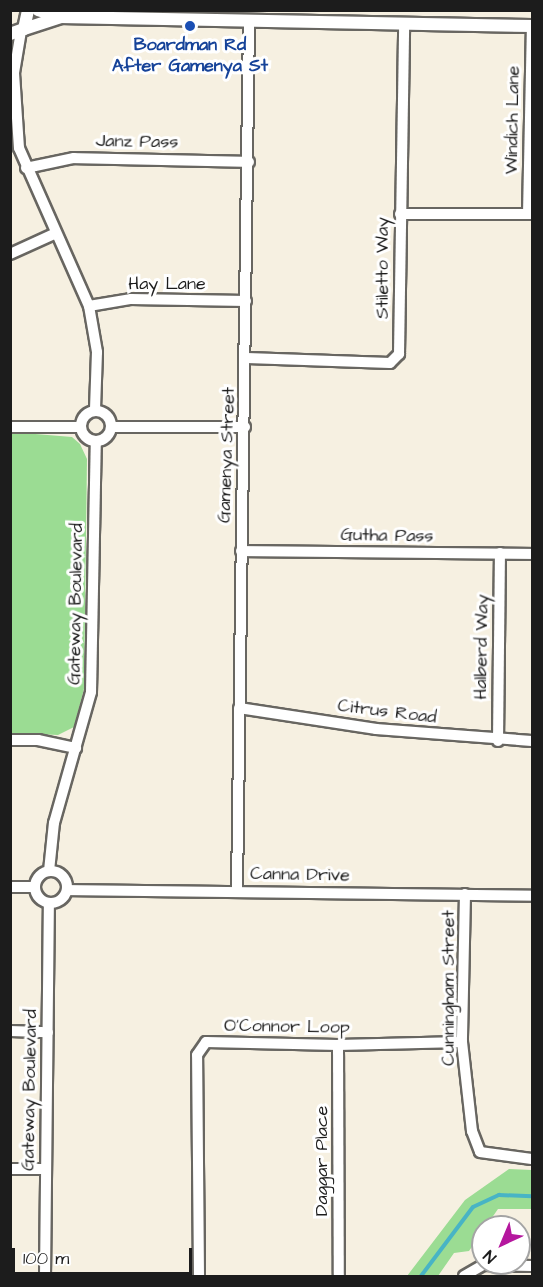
<!DOCTYPE html>
<html>
<head>
<meta charset="utf-8">
<style>
	body { margin:0 }
	#map { position:relative; width:543px; height:1287px; overflow:hidden; background:#f6f0e1; font-family:"Architects Daughter",sans-serif }
	div>[style] { position:absolute }
	.green>* { inset:0; background:#9bdc93 }
	.stream>* { height:4px; margin:-2px; padding:0 2px; transform-origin:2px; border-radius:2px; background:#48b4c5 }
	.roads { filter:drop-shadow(2px 0 #686661) drop-shadow(-2px 0 #686661) drop-shadow(0 2px #686661) drop-shadow(0 -2px #686661) }
	.minor>* { height:10px; margin:-5px; padding:0 5px; transform-origin:5px; border-radius:5px; background:#fff }
	.minor>.ring { margin:-5px; padding:0; box-sizing:content-box; background:none; border:10px solid #fff; border-radius:50% }
	.tertiary>* { height:12px; margin:-6px; padding:0 6px; transform-origin:6px; border-radius:6px; background:#fff }
	.dots>* { width:16px; height:16px; translate:-50% -50%; box-sizing:border-box; border:3px solid #fff; border-radius:50% }
	span { translate:-50% -50%; white-space:nowrap; text-align:center; line-height:1.15; -webkit-text-stroke:6px #fff; paint-order:stroke }
	.transit-label { font-size:18px; color:#164399; font-weight:700 }
	.street-label { font-size:18px; color:#1c1c1c }
	.frame { position:absolute; inset:0; border:12px solid #1c1c1c; pointer-events:none }
	.north { position:absolute; left:471px; top:1215px; width:60px; height:60px; box-sizing:border-box; background:#fff; border:2px solid #a4a4a4; border-radius:50%; rotate:224deg; font-size:16px; font-weight:700; line-height:24px; text-align:center; color:#1c1c1c }
	.north::after { content:''; display:block; margin:auto; width:21px; height:27px; background:#b5179e; clip-path:polygon(50% 0,100% 100%,50% 72%,0 100%) }
	.scale { position:absolute; left:12px; top:1248px; width:180px; height:27px; box-sizing:border-box; border:3px solid #1c1c1c; border-top:0; padding-left:8px; font-size:18px; line-height:21px; white-space:nowrap; color:#1c1c1c; -webkit-text-stroke:4px #fff; paint-order:stroke }
</style>
</head>
<body>
<div id="map">
	<div class="green">
		<i style="clip-path:polygon(11px 432px,72px 437px,80px 444px,87px 459px,84px 689px,74px 727px,58px 735px,11px 733px)"></i>
		<i style="clip-path:polygon(509px 1169px,532px 1170px,532px 1209px,498px 1209px,469px 1251px,454px 1253px,438px 1276px,407px 1276px,465px 1200px)"></i>
	</div>
	<div class="stream">
		<i style="left:421px;top:1276px;width:86px;rotate:-53deg"></i>
		<i style="left:473px;top:1207px;width:29px;rotate:-25deg"></i>
		<i style="left:499px;top:1195px;width:33px;rotate:2deg"></i>
	</div>
	<div class="roads">
		<div class="minor">
			<i style="left:21px;top:31px;width:43px;rotate:99.5deg"></i>
			<i style="left:14px;top:73px;width:75px;rotate:86.2deg"></i>
			<i style="left:19px;top:148px;width:173px;rotate:66.1deg"></i>
			<i style="left:89px;top:306px;width:47px;rotate:80.1deg"></i>
			<i style="left:97px;top:352px;width:58px;rotate:92deg"></i>
			<i style="left:26px;top:168px;width:49px;rotate:-11.8deg"></i>
			<i style="left:74px;top:158px;width:175px;rotate:1.3deg"></i>
			<i style="left:400px;top:214px;width:132px"></i>
			<i style="left:528px;top:214px;width:188px;rotate:-88.8deg"></i>
			<i style="left:10px;top:254px;width:48px;rotate:-24.4deg"></i>
			<i style="left:89px;top:306px;width:43px;rotate:-9.5deg"></i>
			<i style="left:131px;top:299px;width:115px;rotate:1deg"></i>
			<i style="left:247px;top:358px;width:143px;rotate:2deg"></i>
			<i style="left:390px;top:363px;width:13px;rotate:-45deg"></i>
			<i style="left:399px;top:354px;width:329px;rotate:-89.1deg"></i>
			<i class="ring" style="left:81px;top:411px;width:20px;height:20px"></i>
			<i style="left:10px;top:427px;width:71px"></i>
			<i style="left:111px;top:427px;width:134px"></i>
			<i style="left:241px;top:551px;width:291px;rotate:0.6deg"></i>
			<i style="left:239px;top:708px;width:139px;rotate:8.7deg"></i>
			<i style="left:376px;top:729px;width:156px;rotate:4.4deg"></i>
			<i style="left:10px;top:740px;width:28px"></i>
			<i style="left:38px;top:740px;width:39px;rotate:12deg"></i>
			<i style="left:498px;top:741px;width:188px;rotate:-89.4deg"></i>
			<i class="ring" style="left:35px;top:871px;width:22px;height:22px"></i>
			<i style="left:49px;top:871px;width:48px;rotate:-84.1deg"></i>
			<i style="left:54px;top:823px;width:136px;rotate:-74.2deg"></i>
			<i style="left:91px;top:692px;width:251px;rotate:-88.9deg"></i>
			<i style="left:10px;top:887px;width:25px"></i>
			<i style="left:67px;top:890px;width:465px;rotate:0.7deg"></i>
			<i style="left:237px;top:890px;width:868px;rotate:-89.21deg"></i>
			<i style="left:465px;top:894px;width:148px;rotate:91.2deg"></i>
			<i style="left:462px;top:1042px;width:90px;rotate:83.6deg"></i>
			<i style="left:472px;top:1131px;width:22px;rotate:69deg"></i>
			<i style="left:480px;top:1152px;width:52px;rotate:7.7deg"></i>
			<i style="left:10px;top:1031px;width:38px;rotate:2deg"></i>
			<i style="left:338px;top:1045px;width:231px;rotate:89.8deg"></i>
			<i style="left:10px;top:1169px;width:35px"></i>
			<i style="left:45px;top:1276px;width:373px;rotate:-89.4deg"></i>
			<i style="left:199px;top:1276px;width:221px;rotate:-90.5deg"></i>
			<i style="left:197px;top:1055px;width:16px;rotate:-55deg"></i>
			<i style="left:206px;top:1042px;width:132px;rotate:1.3deg"></i>
			<i style="left:338px;top:1045px;width:124px;rotate:-1.4deg"></i>
			<i style="left:464px;top:1276px;width:22px;rotate:-30deg"></i>
			<i style="left:483px;top:1265px;width:49px;rotate:1.2deg"></i>
		</div>
		<div class="tertiary">
			<i style="left:38px;top:10px;width:23px;rotate:18deg"></i>
			<i style="left:60px;top:17px;width:472px;rotate:1.1deg"></i>
			<i style="left:24px;top:29px;width:38px;rotate:-18deg"></i>
			<i style="left:10px;top:34px;width:15px;rotate:-20deg"></i>
			<i style="left:24px;top:29px;width:19px;rotate:-78deg"></i>
		</div>
	</div>
	<div class="dots">
		<i style="left:190px;top:26px;background:#1a4fb4"></i>
	</div>
	<div class="transit-label">
		<span style="left:190px;top:56px">Boardman Rd<br>After Gamenya St</span>
	</div>
	<div class="street-label">
		<span style="left:513px;top:120px;rotate:-89deg">Windich Lane</span>
		<span style="left:137px;top:142px;rotate:1deg">Janz Pass</span>
		<span style="left:383px;top:268px;rotate:-90deg">Stiletto Way</span>
		<span style="left:167px;top:284px">Hay Lane</span>
		<span style="left:227px;top:455px;rotate:-88deg">Gamenya Street</span>
		<span style="left:387px;top:536px;rotate:1deg">Gutha Pass</span>
		<span style="left:76px;top:604px;rotate:-89deg">Gateway Boulevard</span>
		<span style="left:482px;top:647px;rotate:-89deg">Halberd Way</span>
		<span style="left:387px;top:712px;rotate:7deg">Citrus Road</span>
		<span style="left:300px;top:875px;rotate:1deg">Canna Drive</span>
		<span style="left:449px;top:988px;rotate:-90deg">Cunningham Street</span>
		<span style="left:287px;top:1027px;rotate:1deg">O'Connor Loop</span>
		<span style="left:30px;top:1090px;rotate:-89deg">Gateway Boulevard</span>
		<span style="left:322px;top:1161px;rotate:-90deg">Daggar Place</span>
	</div>
	<div class="frame"></div>
	<div class="north">N</div>
	<div class="scale">100 m</div>
</div>
</body>
</html>
